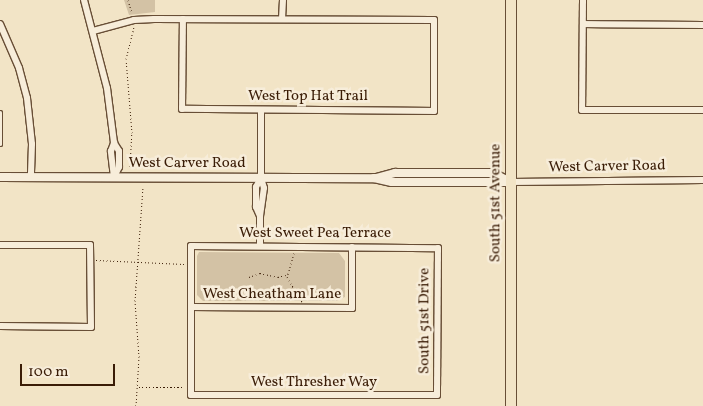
<!DOCTYPE html>
<html>
<head>
<meta charset="utf-8">
<style>
	body { margin:0 }
	#map { position:relative; width:703px; height:406px; overflow:hidden; background:#f2e4c6; font-family:Vollkorn,serif }
	div>[style] { position:absolute }
	.green>* { inset:0; background:#d3c2a5 }
	.path>* { height:1px; margin-top:-0.5px; transform-origin:0; background:repeating-linear-gradient(90deg,#3a1c06 0 1px,transparent 0 3.5px) }
	.roads { filter:drop-shadow(1px 0 #684e36) drop-shadow(-1px 0 #684e36) drop-shadow(0 1px #684e36) drop-shadow(0 -1px #684e36) }
	.service>* { height:3px; margin:-1.5px; padding:0 1.5px; transform-origin:1.5px; border-radius:1.5px; background:#f7edda }
	.minor>* { height:6px; margin:-3px; padding:0 3px; transform-origin:3px; border-radius:3px; background:#f7edda }
	.tertiary>* { height:8px; margin:-4px; padding:0 4px; transform-origin:4px; border-radius:4px; background:#f7edda }
	.primary>* { height:10px; margin:-5px; padding:0 5px; transform-origin:5px; border-radius:5px; background:#f2e4c6 }
	span { translate:-50% -50%; white-space:nowrap; text-align:center; line-height:1.15; -webkit-text-stroke:5px #f7edda; paint-order:stroke }
	.street-label { font-size:15px; color:#3a1c06 }
	.scale { position:absolute; left:20px; top:364px; width:95px; height:22px; box-sizing:border-box; border:2px solid #3a1c06; border-top:0; padding-left:6px; font-size:15px; line-height:18px; white-space:nowrap; color:#3a1c06; -webkit-text-stroke:4px #f7edda; paint-order:stroke }
</style>
</head>
<body>
<div id="map">
	<div class="green">
		<i style="clip-path:polygon(124px 0,155px 0,155px 12px,129px 15px)"></i>
		<i style="clip-path:polygon(199px 252px,339px 253px,345px 261px,345px 297px,337px 301px,203px 301px,197px 295px,197px 256px)"></i>
	</div>
	<div class="path">
		<i style="left:128px;top:0;width:14px;rotate:73deg"></i>
		<i style="left:130px;top:167px;width:34px;rotate:-87deg"></i>
		<i style="left:132px;top:133px;width:74px;rotate:-94.6deg"></i>
		<i style="left:126px;top:59px;width:33px;rotate:-76deg"></i>
		<i style="left:294px;top:253px;width:25px;rotate:106deg"></i>
		<i style="left:287px;top:277px;width:29px;rotate:59deg"></i>
		<i style="left:96px;top:260px;width:88px;rotate:2.6deg"></i>
		<i style="left:249px;top:277px;width:12px;rotate:-20deg"></i>
		<i style="left:260px;top:273px;width:18px;rotate:13deg"></i>
		<i style="left:278px;top:277px;width:8px;rotate:-14deg"></i>
		<i style="left:139px;top:387px;width:45px"></i>
		<i style="left:136px;top:406px;width:49px;rotate:-86.5deg"></i>
		<i style="left:139px;top:357px;width:56px;rotate:-94.1deg"></i>
		<i style="left:135px;top:301px;width:114px;rotate:-86deg"></i>
	</div>
	<div class="roads">
		<div class="service">
			<i style="left:0;top:112px;width:32px;rotate:90deg"></i>
		</div>
		<div class="minor">
			<i style="left:84px;top:0;width:91px;rotate:75.4deg"></i>
			<i style="left:107px;top:88px;width:55px;rotate:82.7deg"></i>
			<i style="left:114px;top:143px;width:9px;rotate:58deg"></i>
			<i style="left:119px;top:151px;width:16px;rotate:90deg"></i>
			<i style="left:119px;top:167px;width:11px;rotate:117deg"></i>
			<i style="left:583px;top:0;width:110px;rotate:90.5deg"></i>
			<i style="left:582px;top:110px;width:121px"></i>
			<i style="left:282px;top:19px;width:19px;rotate:-87deg"></i>
			<i style="left:0;top:24px;width:48px;rotate:66.6deg"></i>
			<i style="left:19px;top:68px;width:31px;rotate:75deg"></i>
			<i style="left:27px;top:98px;width:46px;rotate:83.8deg"></i>
			<i style="left:32px;top:144px;width:33px;rotate:92deg"></i>
			<i style="left:583px;top:24px;width:120px;rotate:0.5deg"></i>
			<i style="left:93px;top:31px;width:42px;rotate:-15deg"></i>
			<i style="left:134px;top:20px;width:20px;rotate:-3deg"></i>
			<i style="left:154px;top:19px;width:280px;rotate:0.2deg"></i>
			<i style="left:434px;top:20px;width:91px;rotate:90deg"></i>
			<i style="left:434px;top:111px;width:252px;rotate:-179.5deg"></i>
			<i style="left:182px;top:109px;width:90px;rotate:-89.4deg"></i>
			<i style="left:114px;top:177px;width:26px;rotate:-97deg"></i>
			<i style="left:111px;top:151px;width:9px;rotate:-69deg"></i>
			<i style="left:511px;top:182px;width:192px;rotate:-0.6deg"></i>
			<i style="left:260px;top:216px;width:10px;rotate:-114deg"></i>
			<i style="left:256px;top:207px;width:20px;rotate:-90deg"></i>
			<i style="left:256px;top:187px;width:10px;rotate:-61deg"></i>
			<i style="left:0;top:245px;width:90px"></i>
			<i style="left:90px;top:245px;width:82px;rotate:89.3deg"></i>
			<i style="left:91px;top:327px;width:91px;rotate:-179.4deg"></i>
			<i style="left:191px;top:246px;width:247px;rotate:0.5deg"></i>
			<i style="left:438px;top:248px;width:147px;rotate:90.4deg"></i>
			<i style="left:437px;top:395px;width:246px;rotate:180deg"></i>
			<i style="left:191px;top:395px;width:149px;rotate:-90deg"></i>
			<i style="left:260px;top:246px;width:30px;rotate:-90deg"></i>
			<i style="left:260px;top:216px;width:28px;rotate:-82deg"></i>
			<i style="left:264px;top:188px;width:10px;rotate:-107deg"></i>
			<i style="left:261px;top:178px;width:68px;rotate:-90deg"></i>
			<i style="left:191px;top:307px;width:161px;rotate:0.4deg"></i>
			<i style="left:352px;top:308px;width:61px;rotate:-90deg"></i>
		</div>
		<div class="tertiary">
			<i style="left:0;top:177px;width:374px;rotate:0.2deg"></i>
			<i style="left:374px;top:178px;width:18px;rotate:13deg"></i>
			<i style="left:392px;top:182px;width:119px"></i>
			<i style="left:376px;top:178px;width:20px;rotate:-15deg"></i>
			<i style="left:395px;top:173px;width:98px"></i>
			<i style="left:493px;top:173px;width:18px;rotate:27deg"></i>
		</div>
		<div class="primary">
			<i style="left:511px;top:0;width:406px;rotate:90deg"></i>
		</div>
	</div>
	<div class="street-label">
		<span style="left:308px;top:97px">West Top Hat Trail</span>
		<span style="left:187px;top:164px">West Carver Road</span>
		<span style="left:607px;top:167px;rotate:-1deg">West Carver Road</span>
		<span style="left:496px;top:203px;rotate:-90deg">South 51st Avenue</span>
		<span style="left:315px;top:234px">West Sweet Pea Terrace</span>
		<span style="left:272px;top:295px">West Cheatham Lane</span>
		<span style="left:425px;top:321px;rotate:-90deg">South 51st Drive</span>
		<span style="left:314px;top:383px">West Thresher Way</span>
	</div>
	<div class="scale">100 m</div>
</div>
</body>
</html>
